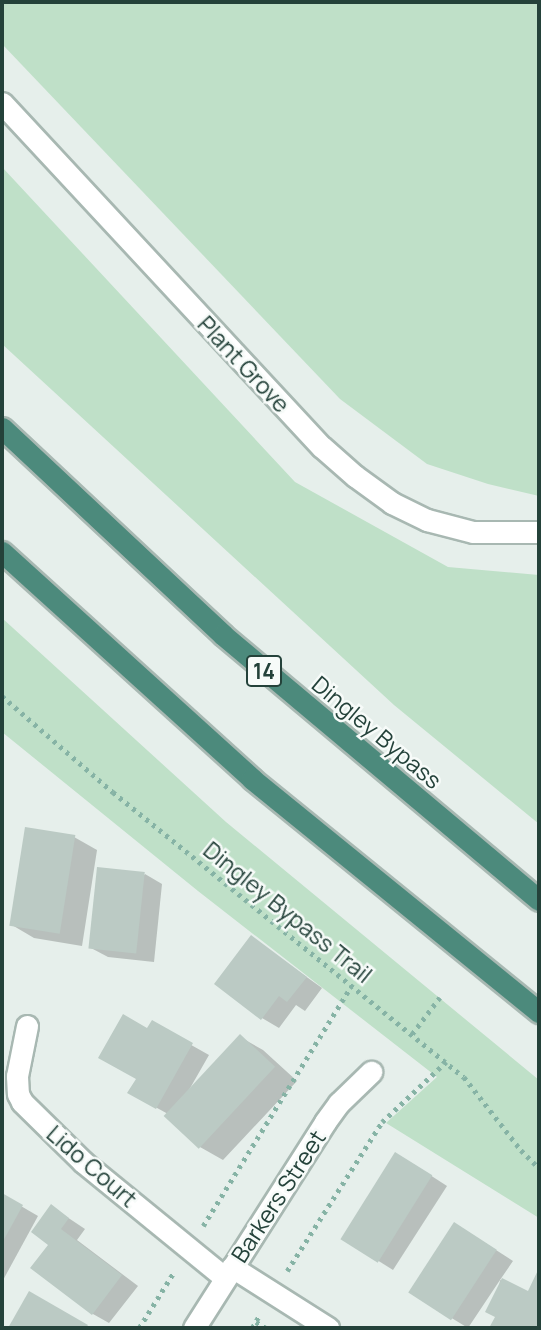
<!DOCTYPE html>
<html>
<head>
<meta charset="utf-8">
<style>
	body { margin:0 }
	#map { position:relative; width:541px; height:1330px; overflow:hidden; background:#e6efeb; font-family:Manrope,sans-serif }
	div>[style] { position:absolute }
	.green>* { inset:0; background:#bfe0c8 }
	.shadow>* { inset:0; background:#0003 }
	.building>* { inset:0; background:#bbcac4; transform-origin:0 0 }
	.path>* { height:4.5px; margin-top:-2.25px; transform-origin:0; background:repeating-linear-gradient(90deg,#86b3a5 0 3.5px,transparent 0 8.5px) }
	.roads { filter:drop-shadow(2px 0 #a8b8b2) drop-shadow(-2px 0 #a8b8b2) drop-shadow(0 2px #a8b8b2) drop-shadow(0 -2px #a8b8b2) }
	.minor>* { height:21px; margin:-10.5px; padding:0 10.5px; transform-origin:10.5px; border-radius:10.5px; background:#fff }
	.trunk>* { height:21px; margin:-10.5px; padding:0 10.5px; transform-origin:10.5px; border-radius:10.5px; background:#4c8a7c }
	span { translate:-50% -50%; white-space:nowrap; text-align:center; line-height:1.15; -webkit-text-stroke:5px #f7fbf9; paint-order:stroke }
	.shield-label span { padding:2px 5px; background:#f7fbf9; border:2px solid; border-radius:5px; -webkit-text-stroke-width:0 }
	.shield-label { font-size:21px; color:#24423a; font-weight:700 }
	.street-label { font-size:23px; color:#24423a }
	.frame { position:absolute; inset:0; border:4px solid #24423a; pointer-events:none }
</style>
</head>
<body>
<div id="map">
	<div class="green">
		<i style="clip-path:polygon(2px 2px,539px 2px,539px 496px,488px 484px,427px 464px,340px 399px,2px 44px)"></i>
		<i style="clip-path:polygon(2px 167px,295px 482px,448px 567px,539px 575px,539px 824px,394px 705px,2px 344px)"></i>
		<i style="clip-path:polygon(2px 618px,226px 822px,539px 1080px,539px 1218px,386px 1123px,437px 1077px,198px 891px,2px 732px)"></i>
	</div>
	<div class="shadow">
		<i style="clip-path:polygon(74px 837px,97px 850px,82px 946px,34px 938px,12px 925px)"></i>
		<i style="clip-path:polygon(145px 874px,162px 884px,154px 962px,108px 957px,91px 948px)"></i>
		<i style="clip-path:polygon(251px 937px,322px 988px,305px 1011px,296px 1005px,279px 1028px,262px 1018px)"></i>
		<i style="clip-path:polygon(152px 1023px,209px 1055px,189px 1090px,240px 1037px,263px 1050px,297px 1081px,223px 1160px,200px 1147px,168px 1114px,130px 1093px,138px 1078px)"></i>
		<i style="clip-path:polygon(413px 1164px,447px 1186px,393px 1270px,342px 1238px)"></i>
		<i style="clip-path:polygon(2px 1195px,38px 1216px,2px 1282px)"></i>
		<i style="clip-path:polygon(52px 1207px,85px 1229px,77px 1240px,138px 1286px,109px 1323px,93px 1314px,51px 1244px)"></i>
		<i style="clip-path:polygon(471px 1234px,513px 1261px,500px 1280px,528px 1293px,539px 1272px,539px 1328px,491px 1328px,497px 1316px,500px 1280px,468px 1328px,409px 1292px)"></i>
	</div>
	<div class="building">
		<i style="left:25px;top:827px;width:51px;height:100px;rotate:9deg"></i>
		<i style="left:97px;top:867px;width:48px;height:82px;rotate:6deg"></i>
		<i style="clip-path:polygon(251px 935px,307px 977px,287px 1002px,279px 996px,261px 1020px,214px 984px)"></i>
		<i style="clip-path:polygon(123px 1014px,147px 1028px,152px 1020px,193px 1043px,156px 1109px,127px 1093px,136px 1079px,98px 1058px)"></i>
		<i style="left:240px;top:1034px;width:48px;height:112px;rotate:43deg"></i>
		<i style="left:395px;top:1152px;width:44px;height:103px;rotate:32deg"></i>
		<i style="clip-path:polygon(2px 1193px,23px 1205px,2px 1243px)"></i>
		<i style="clip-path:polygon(51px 1204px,69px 1218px,61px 1229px,122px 1275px,92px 1315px,30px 1268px,48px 1245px,31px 1232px)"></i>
		<i style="left:454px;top:1222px;width:51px;height:84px;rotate:33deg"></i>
		<i style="clip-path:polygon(539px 1268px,539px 1328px,489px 1328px,495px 1317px,485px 1312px,502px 1278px,528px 1291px)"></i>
		<i style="clip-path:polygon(29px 1291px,88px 1325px,86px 1328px,8px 1328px)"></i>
	</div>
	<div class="path">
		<i style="left:2px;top:696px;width:147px;rotate:40.9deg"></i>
		<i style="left:113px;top:792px;width:452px;rotate:39.1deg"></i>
		<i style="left:464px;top:1077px;width:93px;rotate:52deg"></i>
		<i style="left:521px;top:1150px;width:25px;rotate:45deg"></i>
		<i style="left:412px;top:1034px;width:46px;rotate:-52.9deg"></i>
		<i style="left:203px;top:1226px;width:282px;rotate:-58.3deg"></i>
		<i style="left:287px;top:1271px;width:177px;rotate:-57.5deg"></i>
		<i style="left:382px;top:1122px;width:88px;rotate:-43.2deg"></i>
		<i style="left:256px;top:1322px;width:12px;rotate:31deg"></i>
		<i style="left:139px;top:1328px;width:66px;rotate:-58deg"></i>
		<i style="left:252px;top:1328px;width:16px;rotate:-60deg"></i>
	</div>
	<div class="roads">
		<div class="minor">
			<i style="left:2px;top:103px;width:470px;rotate:47.1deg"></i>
			<i style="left:322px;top:447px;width:44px;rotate:41.3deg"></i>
			<i style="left:355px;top:476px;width:46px;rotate:36.1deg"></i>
			<i style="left:392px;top:503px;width:39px;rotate:26deg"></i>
			<i style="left:427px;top:520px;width:48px;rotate:14.6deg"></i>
			<i style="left:473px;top:532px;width:66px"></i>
			<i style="left:27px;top:1026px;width:51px;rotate:101.3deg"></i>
			<i style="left:17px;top:1076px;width:18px;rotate:87deg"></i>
			<i style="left:18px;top:1094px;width:9px;rotate:63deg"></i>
			<i style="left:22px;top:1102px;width:86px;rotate:44.5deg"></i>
			<i style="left:83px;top:1162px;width:183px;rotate:39.2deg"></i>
			<i style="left:232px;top:1267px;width:114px;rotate:32.4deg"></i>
			<i style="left:194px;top:1328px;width:244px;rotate:-57.5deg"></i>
			<i style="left:325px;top:1122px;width:24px;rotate:-54deg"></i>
			<i style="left:339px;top:1103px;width:45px;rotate:-44.1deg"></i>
		</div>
		<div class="trunk">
			<i style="left:2px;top:428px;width:303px;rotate:43.1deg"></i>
			<i style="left:223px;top:635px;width:412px;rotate:40deg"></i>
			<i style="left:2px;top:552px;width:338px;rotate:42.2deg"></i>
			<i style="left:252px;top:779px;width:370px;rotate:39.1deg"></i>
		</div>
	</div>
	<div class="shield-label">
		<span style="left:264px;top:671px">14</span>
	</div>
	<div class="street-label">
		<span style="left:244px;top:364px;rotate:47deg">Plant Grove</span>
		<span style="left:377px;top:732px;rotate:40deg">Dingley Bypass</span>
		<span style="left:288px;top:912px;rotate:39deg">Dingley Bypass Trail</span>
		<span style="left:92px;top:1166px;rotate:41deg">Lido Court</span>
		<span style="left:278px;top:1196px;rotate:-57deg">Barkers Street</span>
	</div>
	<div class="frame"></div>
</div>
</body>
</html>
